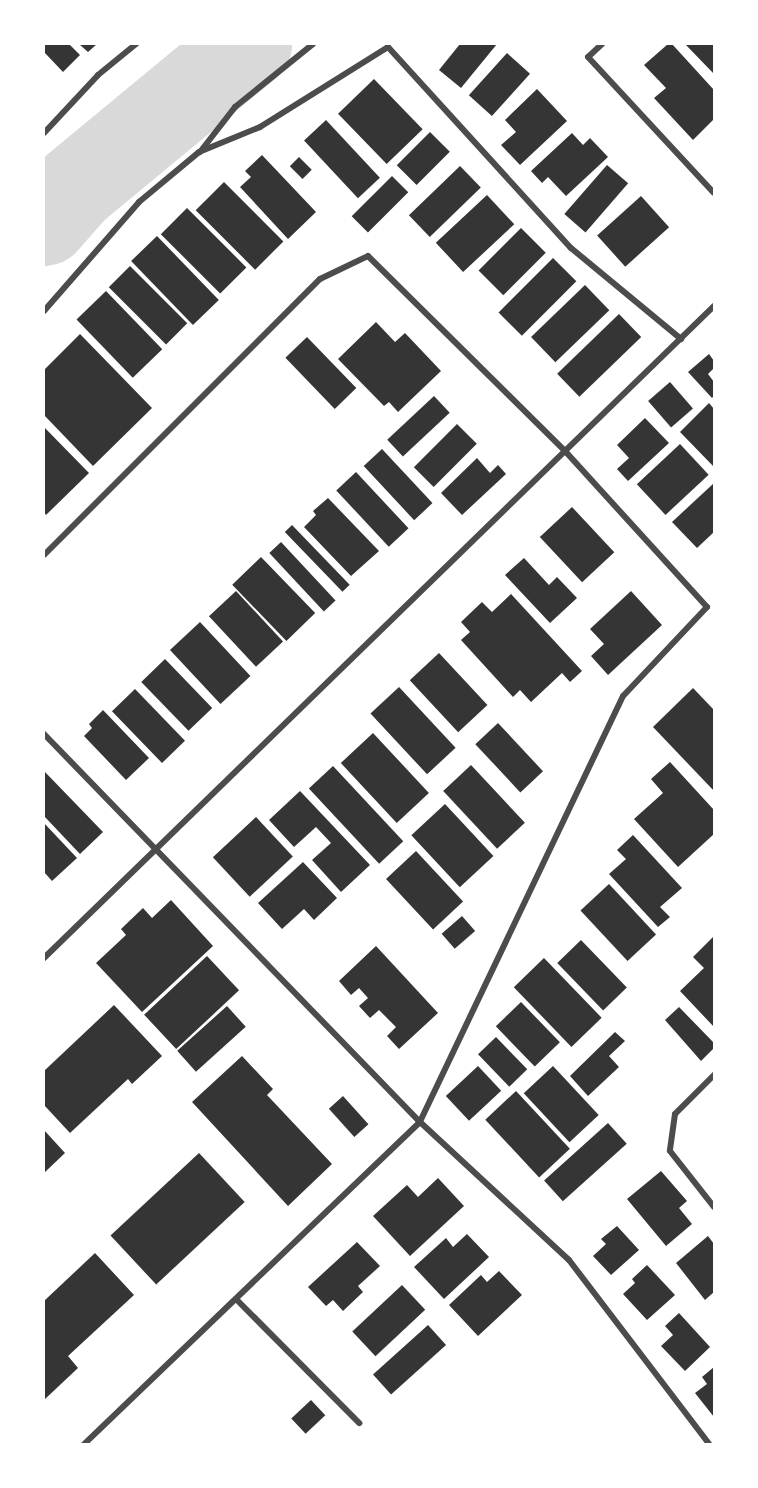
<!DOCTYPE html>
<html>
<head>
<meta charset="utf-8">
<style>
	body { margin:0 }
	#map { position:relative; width:758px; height:1488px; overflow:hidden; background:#fff; font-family:Commissioner,sans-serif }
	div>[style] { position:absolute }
	.river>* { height:87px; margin:-43.5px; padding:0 43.5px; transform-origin:43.5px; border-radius:43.5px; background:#d9d9d9 }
	.building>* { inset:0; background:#353535; transform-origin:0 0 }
	.minor>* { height:6px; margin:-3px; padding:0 3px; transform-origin:3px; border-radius:3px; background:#4c4c4c }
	span { translate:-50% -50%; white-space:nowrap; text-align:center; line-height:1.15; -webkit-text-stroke:6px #fff; paint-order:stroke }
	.frame { position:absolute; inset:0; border:45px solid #fff; pointer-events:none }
</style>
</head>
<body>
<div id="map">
	<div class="river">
		<i style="left:44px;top:222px;width:45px;rotate:-48.6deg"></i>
		<i style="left:74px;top:188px;width:226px;rotate:-39.6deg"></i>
	</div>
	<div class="building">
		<i style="clip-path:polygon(44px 44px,69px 44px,80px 55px,63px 72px,44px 52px)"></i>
		<i style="clip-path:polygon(79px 44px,97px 44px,88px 52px)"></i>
		<i style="clip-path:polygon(460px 44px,497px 44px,461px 88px,439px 70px)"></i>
		<i style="clip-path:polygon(668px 44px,672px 44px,714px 90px,714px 119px,693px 140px,654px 98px,666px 88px,644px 65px)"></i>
		<i style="clip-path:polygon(685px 44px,714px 44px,714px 74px)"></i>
		<i style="left:507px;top:53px;width:31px;height:57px;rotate:42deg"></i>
		<i style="left:374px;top:79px;width:70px;height:50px;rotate:46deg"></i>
		<i style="clip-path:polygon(537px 89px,567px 121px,520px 165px,501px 145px,516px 132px,505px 120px)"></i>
		<i style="left:326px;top:120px;width:79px;height:30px;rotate:47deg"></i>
		<i style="left:430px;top:132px;width:28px;height:47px;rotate:45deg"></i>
		<i style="clip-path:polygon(572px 133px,583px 145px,590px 138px,608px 157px,566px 196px,548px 177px,542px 183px,531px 171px)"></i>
		<i style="clip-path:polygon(262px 155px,316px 212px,288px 239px,240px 187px,251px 177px,245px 171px)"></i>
		<i style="left:299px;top:157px;width:18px;height:13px;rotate:45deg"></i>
		<i style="left:607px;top:165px;width:28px;height:65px;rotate:41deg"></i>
		<i style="left:460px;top:166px;width:30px;height:71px;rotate:46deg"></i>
		<i style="left:392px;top:176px;width:23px;height:57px;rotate:45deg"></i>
		<i style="left:224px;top:182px;width:84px;height:40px;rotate:45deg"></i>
		<i style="left:487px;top:195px;width:40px;height:70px;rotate:47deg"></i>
		<i style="left:641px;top:196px;width:42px;height:59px;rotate:48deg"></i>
		<i style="left:187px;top:208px;width:84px;height:37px;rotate:45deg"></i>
		<i style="left:521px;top:228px;width:35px;height:60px;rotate:45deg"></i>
		<i style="left:157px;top:236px;width:89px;height:36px;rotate:46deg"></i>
		<i style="left:553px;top:258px;width:33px;height:77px;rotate:45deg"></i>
		<i style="left:130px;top:266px;width:81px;height:30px;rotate:45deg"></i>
		<i style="left:585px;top:285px;width:35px;height:75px;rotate:46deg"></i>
		<i style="left:106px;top:291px;width:81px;height:41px;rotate:46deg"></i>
		<i style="left:619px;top:314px;width:32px;height:86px;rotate:46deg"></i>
		<i style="clip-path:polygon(376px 322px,395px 342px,405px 333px,441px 371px,398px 412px,389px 402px,384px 406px,338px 359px)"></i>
		<i style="clip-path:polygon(80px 334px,152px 408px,93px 466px,44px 415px,44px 370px)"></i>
		<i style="left:307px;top:337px;width:71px;height:30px;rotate:46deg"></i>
		<i style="clip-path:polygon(709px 354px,714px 361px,714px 368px,708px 374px,714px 382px,714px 396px,712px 398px,688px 372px)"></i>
		<i style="left:670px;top:382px;width:35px;height:29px;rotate:49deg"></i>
		<i style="left:434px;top:396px;width:23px;height:64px;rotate:47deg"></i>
		<i style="clip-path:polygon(709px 403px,714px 409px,714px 467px,680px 432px)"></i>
		<i style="clip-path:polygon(645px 418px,669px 443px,628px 481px,617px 469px,629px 458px,617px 445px)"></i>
		<i style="left:457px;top:424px;width:28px;height:61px;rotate:45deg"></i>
		<i style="clip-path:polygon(44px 427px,89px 473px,46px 515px,44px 512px)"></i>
		<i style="left:680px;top:444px;width:42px;height:59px;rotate:47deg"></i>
		<i style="left:382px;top:449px;width:74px;height:25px;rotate:47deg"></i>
		<i style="clip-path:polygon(477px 458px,490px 473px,498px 465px,506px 474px,462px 515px,441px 493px)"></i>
		<i style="left:356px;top:472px;width:77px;height:27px;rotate:47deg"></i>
		<i style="clip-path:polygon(714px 483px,714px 532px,697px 548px,672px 522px)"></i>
		<i style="clip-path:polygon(328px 498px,379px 551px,351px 576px,304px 527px,316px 515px,313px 511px)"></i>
		<i style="left:572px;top:507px;width:62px;height:44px;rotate:47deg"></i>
		<i style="left:292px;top:525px;width:83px;height:10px;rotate:46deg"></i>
		<i style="left:281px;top:542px;width:80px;height:16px;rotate:47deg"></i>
		<i style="left:261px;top:557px;width:78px;height:40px;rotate:46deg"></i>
		<i style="clip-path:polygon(524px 558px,549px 585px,557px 577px,577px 598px,550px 623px,505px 575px)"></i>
		<i style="left:236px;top:591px;width:69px;height:37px;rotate:47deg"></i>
		<i style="clip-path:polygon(631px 591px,662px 625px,608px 675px,591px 656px,604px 644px,590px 629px)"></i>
		<i style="clip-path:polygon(511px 594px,582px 671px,570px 682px,562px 673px,531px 702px,520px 690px,513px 697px,461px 640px,470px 632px,461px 622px,482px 602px,492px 612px)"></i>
		<i style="left:200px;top:622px;width:74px;height:41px;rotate:47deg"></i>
		<i style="left:439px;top:653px;width:71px;height:40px;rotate:47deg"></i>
		<i style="left:165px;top:659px;width:68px;height:33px;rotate:46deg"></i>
		<i style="left:399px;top:687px;width:83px;height:39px;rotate:47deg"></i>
		<i style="clip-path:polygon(693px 688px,714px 710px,714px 791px,653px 727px)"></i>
		<i style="left:135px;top:689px;width:72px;height:32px;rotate:46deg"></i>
		<i style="clip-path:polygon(103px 710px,149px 758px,126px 780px,84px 736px,92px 728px,89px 724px)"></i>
		<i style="left:498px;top:723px;width:66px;height:31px;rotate:47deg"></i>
		<i style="left:373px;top:733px;width:82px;height:44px;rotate:47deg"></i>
		<i style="clip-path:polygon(670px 762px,714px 810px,714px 834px,678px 867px,634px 819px,663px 793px,651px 779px)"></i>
		<i style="left:471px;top:765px;width:79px;height:38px;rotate:47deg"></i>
		<i style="left:333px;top:766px;width:103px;height:33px;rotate:47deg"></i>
		<i style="clip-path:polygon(45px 772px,103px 832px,80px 854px,44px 816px)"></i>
		<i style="clip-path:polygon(300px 791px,370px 865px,341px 892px,312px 860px,331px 843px,316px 827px,294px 847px,269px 820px)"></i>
		<i style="left:445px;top:804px;width:71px;height:46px;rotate:47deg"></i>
		<i style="left:256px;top:817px;width:54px;height:59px;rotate:47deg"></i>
		<i style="clip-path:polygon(44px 823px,77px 858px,52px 881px,44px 872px)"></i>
		<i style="clip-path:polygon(633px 835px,682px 888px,660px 907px,670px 917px,658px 927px,609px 874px,626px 859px,617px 850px)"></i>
		<i style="left:416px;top:851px;width:69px;height:41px;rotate:47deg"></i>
		<i style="clip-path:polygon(303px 862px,337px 898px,314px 920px,304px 909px,282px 929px,258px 903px)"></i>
		<i style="left:609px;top:884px;width:69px;height:39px;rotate:47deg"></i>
		<i style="clip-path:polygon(171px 900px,213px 946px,142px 1012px,96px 963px,126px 935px,121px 929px,143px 908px,152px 918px)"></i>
		<i style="left:462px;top:916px;width:20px;height:27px;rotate:49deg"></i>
		<i style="clip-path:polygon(714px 936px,714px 1027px,680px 991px,704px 968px,693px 957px)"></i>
		<i style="left:581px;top:940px;width:66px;height:33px;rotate:46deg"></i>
		<i style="clip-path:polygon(376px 946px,438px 1013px,399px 1049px,387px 1036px,396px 1027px,379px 1010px,370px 1018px,359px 1006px,368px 998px,359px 988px,351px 995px,339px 981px)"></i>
		<i style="left:207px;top:956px;width:47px;height:86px;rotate:47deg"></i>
		<i style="left:544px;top:958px;width:83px;height:42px;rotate:46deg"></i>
		<i style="left:521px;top:1002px;width:56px;height:35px;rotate:46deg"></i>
		<i style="clip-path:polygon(114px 1005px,162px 1056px,132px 1084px,128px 1079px,70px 1133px,44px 1105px,44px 1071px)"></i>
		<i style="left:227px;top:1006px;width:28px;height:67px;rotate:48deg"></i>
		<i style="clip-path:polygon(679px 1007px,714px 1043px,714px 1048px,701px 1061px,665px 1020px)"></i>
		<i style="clip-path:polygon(615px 1032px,625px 1041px,609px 1056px,619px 1067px,588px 1096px,570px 1076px)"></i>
		<i style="left:496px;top:1037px;width:45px;height:25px;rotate:46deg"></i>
		<i style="clip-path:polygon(242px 1056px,273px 1089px,267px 1095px,332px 1164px,288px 1206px,192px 1102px)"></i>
		<i style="left:478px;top:1066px;width:34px;height:44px;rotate:47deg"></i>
		<i style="left:553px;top:1066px;width:67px;height:40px;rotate:47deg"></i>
		<i style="left:516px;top:1091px;width:79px;height:42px;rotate:47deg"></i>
		<i style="left:343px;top:1096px;width:38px;height:19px;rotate:48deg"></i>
		<i style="left:608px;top:1123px;width:28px;height:86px;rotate:48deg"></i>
		<i style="clip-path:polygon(44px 1130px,65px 1153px,44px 1173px)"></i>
		<i style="left:199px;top:1153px;width:67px;height:121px;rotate:47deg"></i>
		<i style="clip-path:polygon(661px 1171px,687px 1201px,679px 1208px,692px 1224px,666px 1246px,627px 1199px)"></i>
		<i style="clip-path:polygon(438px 1178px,464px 1206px,410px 1256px,373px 1216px,407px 1185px,418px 1197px)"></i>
		<i style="clip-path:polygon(617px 1226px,639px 1250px,611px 1275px,593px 1256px,606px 1244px,601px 1239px)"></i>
		<i style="clip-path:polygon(467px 1234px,489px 1257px,444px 1299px,414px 1267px,446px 1238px,453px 1247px)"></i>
		<i style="clip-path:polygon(708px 1236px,714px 1244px,714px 1292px,705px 1300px,676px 1263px)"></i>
		<i style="clip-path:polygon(357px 1242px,380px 1266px,358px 1286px,363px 1292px,343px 1311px,333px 1300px,326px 1306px,308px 1287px)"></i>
		<i style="clip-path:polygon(95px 1253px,134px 1295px,68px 1356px,78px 1368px,44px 1400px,44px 1301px)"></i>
		<i style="clip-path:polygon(647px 1265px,675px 1295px,647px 1320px,623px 1294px,635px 1283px,632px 1279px)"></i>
		<i style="clip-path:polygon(499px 1271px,522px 1295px,478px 1336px,449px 1305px,481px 1275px,487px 1282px)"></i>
		<i style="left:402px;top:1285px;width:34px;height:68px;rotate:47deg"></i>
		<i style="clip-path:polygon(679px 1313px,710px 1347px,685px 1371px,661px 1346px,673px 1335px,665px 1326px)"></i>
		<i style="left:428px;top:1325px;width:27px;height:74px;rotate:48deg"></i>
		<i style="clip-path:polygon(714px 1367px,714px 1417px,695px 1393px,707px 1384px,702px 1377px)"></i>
		<i style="left:311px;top:1400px;width:21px;height:27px;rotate:47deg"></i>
	</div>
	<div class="minor">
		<i style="left:602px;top:44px;width:19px;rotate:137deg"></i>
		<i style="left:588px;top:57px;width:185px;rotate:47.2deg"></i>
		<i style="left:44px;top:133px;width:79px;rotate:-47deg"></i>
		<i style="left:98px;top:75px;width:49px;rotate:-39.2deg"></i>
		<i style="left:200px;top:152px;width:57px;rotate:-52.1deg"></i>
		<i style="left:235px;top:107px;width:100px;rotate:-38.9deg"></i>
		<i style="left:44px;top:311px;width:145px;rotate:-48.9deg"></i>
		<i style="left:139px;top:202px;width:78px;rotate:-39.8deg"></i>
		<i style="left:199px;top:152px;width:66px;rotate:-22.3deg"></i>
		<i style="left:260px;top:127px;width:151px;rotate:-32deg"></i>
		<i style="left:388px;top:47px;width:272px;rotate:47.7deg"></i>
		<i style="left:571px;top:248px;width:143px;rotate:39.6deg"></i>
		<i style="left:44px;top:555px;width:390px;rotate:-45deg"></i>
		<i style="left:320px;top:279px;width:53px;rotate:-25.6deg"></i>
		<i style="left:368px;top:256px;width:277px;rotate:44.7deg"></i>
		<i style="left:565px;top:451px;width:211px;rotate:47.7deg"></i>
		<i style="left:707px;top:607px;width:122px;rotate:133.3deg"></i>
		<i style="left:623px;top:696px;width:472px;rotate:115.5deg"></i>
		<i style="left:420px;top:1122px;width:465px;rotate:136.2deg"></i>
		<i style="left:44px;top:734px;width:540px;rotate:45.9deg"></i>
		<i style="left:420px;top:1122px;width:203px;rotate:42.8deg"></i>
		<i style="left:569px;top:1260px;width:231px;rotate:52.7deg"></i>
		<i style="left:44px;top:958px;width:935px;rotate:-44.22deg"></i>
		<i style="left:714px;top:1075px;width:55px;rotate:135deg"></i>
		<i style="left:675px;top:1114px;width:37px;rotate:98deg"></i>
		<i style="left:670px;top:1151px;width:71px;rotate:51.8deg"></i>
		<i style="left:236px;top:1299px;width:175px;rotate:45.2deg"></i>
	</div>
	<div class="frame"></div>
</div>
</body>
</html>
